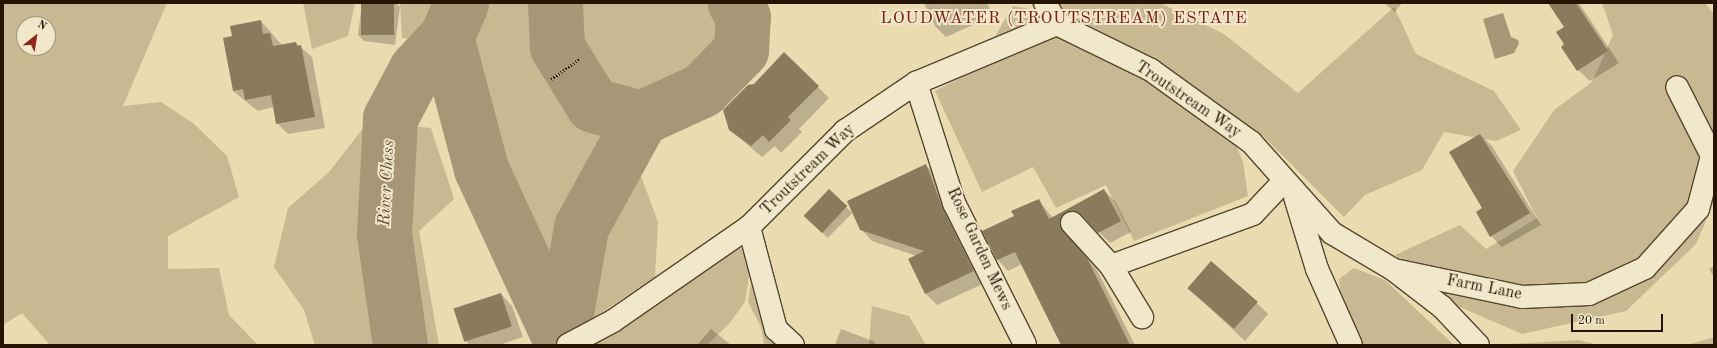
<!DOCTYPE html>
<html>
<head>
<meta charset="utf-8">
<style>
	body { margin:0 }
	#map { position:relative; width:1717px; height:348px; overflow:hidden; background:#eadbb1; font-family:"Old Standard TT",serif }
	div>[style] { position:absolute }
	.green>* { inset:0; background:#c9b993 }
	.water>* { inset:0; background:#a79776 }
	.shadow>* { inset:0; background:#0003; transform-origin:0 0 }
	.river>* { height:55px; margin:-27.5px; padding:0 27.5px; transform-origin:27.5px; border-radius:27.5px; background:#a79776 }
	.building>* { inset:0; background:#8b7b5d; transform-origin:0 0 }
	.path>* { height:2.5px; margin-top:-1.25px; transform-origin:0; background:repeating-linear-gradient(90deg,#251402 0 1px,transparent 0 3px) }
	.roads { filter:drop-shadow(1px 0 #56462e) drop-shadow(-1px 0 #56462e) drop-shadow(0 1px #56462e) drop-shadow(0 -1px #56462e) }
	.minor>* { height:22px; margin:-11px; padding:0 11px; transform-origin:11px; border-radius:11px; background:#f1e8cc }
	span { translate:-50% -50%; white-space:nowrap; text-align:center; line-height:1.15; -webkit-text-stroke:4px #f1e8cc; paint-order:stroke }
	.street-label { font-size:16px; color:#251402 }
	.neighbourhood-label { font-size:17px; color:#7a1f14; letter-spacing:1px }
	.water-label { font-size:17px; color:#594830; font-style:italic }
	.frame { position:absolute; inset:0; border:4px solid #251402; pointer-events:none }
	.north { position:absolute; left:16px; top:16px; width:40px; height:40px; box-sizing:border-box; background:#f1e8cc; border:1px solid #9f937b; border-radius:50%; rotate:30deg; font-size:11px; font-weight:700; line-height:16px; text-align:center; color:#251402 }
	.north::after { content:''; display:block; margin:auto; width:14px; height:18px; background:#8f2418; clip-path:polygon(50% 0,100% 100%,50% 72%,0 100%) }
	.scale { position:absolute; left:1571px; top:314px; width:92px; height:18px; box-sizing:border-box; border:2px solid #251402; border-top:0; padding-left:5px; font-size:12px; line-height:14px; white-space:nowrap; color:#251402; -webkit-text-stroke:3px #f1e8cc; paint-order:stroke }
</style>
</head>
<body>
<div id="map">
	<div class="green">
		<i style="clip-path:polygon(evenodd,3px 3px,167px 3px,123px 106px,161px 102px,193px 123px,227px 156px,239px 197px,168px 236px,168px 269px,219px 268px,229px 315px,258px 345px,50px 345px,22px 313px,3px 325px,3px 3px,24px 24px,48px 24px,48px 48px,24px 48px,24px 24px)"></i>
		<i style="clip-path:polygon(303px 3px,355px 3px,348px 36px,312px 49px)"></i>
		<i style="clip-path:polygon(400px 3px,544px 3px,545px 62px,586px 119px,624px 129px,658px 222px,655px 277px,580px 327px,537px 249px,505px 179px,464px 44px,402px 38px)"></i>
		<i style="clip-path:polygon(565px 3px,720px 3px,728px 18px,729px 43px,692px 83px,642px 105px,596px 93px,568px 44px)"></i>
		<i style="clip-path:polygon(1059px 3px,1160px 3px,1224px 34px,1298px 93px,1394px 7px,1416px 54px,1494px 91px,1521px 130px,1496px 141px,1444px 132px,1422px 170px,1365px 195px,1344px 217px,1263px 136px,1211px 104px,1236px 145px,1243px 162px,1248px 196px,1134px 241px,1106px 185px,1056px 208px,1033px 167px,982px 192px,935px 91px,975px 70px,1013px 6px,1066px 15px)"></i>
		<i style="clip-path:polygon(1602px 3px,1705px 3px,1714px 14px,1714px 202px,1696px 244px,1626px 311px,1522px 334px,1451px 303px,1395px 255px,1460px 225px,1486px 249px,1537px 218px,1513px 171px,1554px 110px,1592px 82px,1613px 35px)"></i>
		<i style="clip-path:polygon(368px 122px,431px 128px,454px 199px,419px 231px,439px 345px,315px 345px,304px 310px,274px 267px,288px 208px,329px 172px)"></i>
		<i style="clip-path:polygon(740px 246px,751px 265px,745px 302px,729px 324px,707px 345px,554px 345px,659px 280px)"></i>
		<i style="clip-path:polygon(754px 265px,785px 345px,764px 345px,761px 327px,748px 302px)"></i>
		<i style="clip-path:polygon(1354px 268px,1385px 280px,1454px 345px,1364px 345px,1341px 299px,1339px 279px)"></i>
		<i style="clip-path:polygon(872px 306px,909px 316px,926px 345px,869px 345px)"></i>
		<i style="clip-path:polygon(1714px 337px,1714px 345px,1687px 345px)"></i>
		<i style="clip-path:polygon(1578px 340px,1599px 345px,1493px 345px)"></i>
	</div>
	<div class="water">
		<i style="clip-path:polygon(1503px 13px,1511px 37px,1518px 40px,1519px 43px,1514px 53px,1495px 59px,1483px 19px)"></i>
	</div>
	<div class="shadow">
		<i style="clip-path:polygon(362px 3px,396px 3px,400px 7px,395px 45px,364px 41px,358px 35px)"></i>
		<i style="clip-path:polygon(924px 3px,987px 3px,991px 11px,982px 15px,984px 20px,946px 37px,935px 26px)"></i>
		<i style="clip-path:polygon(1384px 3px,1402px 3px,1395px 12px)"></i>
		<i style="clip-path:polygon(1550px 3px,1579px 3px,1619px 63px,1590px 81px,1578px 70px,1566px 45px,1566px 27px)"></i>
		<i style="clip-path:polygon(261px 21px,282px 45px,296px 43px,312px 57px,325px 128px,288px 134px,277px 123px,274px 107px,258px 111px,233px 91px,233px 37px)"></i>
		<i style="clip-path:polygon(754px 85px,818px 87px,829px 98px,799px 129px,802px 132px,781px 153px,775px 146px,762px 157px,730px 130px)"></i>
		<i style="clip-path:polygon(1480px 135px,1492px 146px,1541px 225px,1502px 247px,1491px 236px,1483px 208px)"></i>
		<i style="clip-path:polygon(926px 165px,937px 177px,985px 283px,937px 305px,926px 294px,910px 259px,917px 256px,872px 241px,861px 229px)"></i>
		<i style="left:829px;top:190px;width:33px;height:35px;rotate:45deg"></i>
		<i style="clip-path:polygon(1104px 190px,1115px 201px,1131px 232px,1110px 243px,1091px 224px,1081px 221px,1070px 237px,1097px 270px,1135px 345px,1063px 345px,1022px 264px,1008px 271px,998px 260px,1016px 217px,1038px 200px,1053px 218px)"></i>
		<i style="clip-path:polygon(1714px 266px,1714px 277px,1709px 269px)"></i>
		<i style="clip-path:polygon(501px 294px,512px 306px,523px 337px,499px 345px,469px 345px,466px 341px)"></i>
		<i style="clip-path:polygon(1199px 298px,1257px 303px,1268px 314px,1245px 341px)"></i>
		<i style="clip-path:polygon(711px 329px,731px 345px,697px 345px)"></i>
		<i style="clip-path:polygon(841px 329px,873px 341px,877px 345px,835px 345px)"></i>
	</div>
	<div class="river">
		<i style="left:555px;top:3px;width:44px;rotate:87.4deg"></i>
		<i style="left:557px;top:47px;width:68px;rotate:58.2deg"></i>
		<i style="left:593px;top:105px;width:50px;rotate:15.2deg"></i>
		<i style="left:446px;top:37px;width:137px;rotate:75.1deg"></i>
		<i style="left:481px;top:169px;width:190px;rotate:65.1deg"></i>
		<i style="left:400px;top:345px;width:112px;rotate:-98.2deg"></i>
		<i style="left:384px;top:234px;width:116px;rotate:-87deg"></i>
		<i style="left:390px;top:118px;width:55px;rotate:-62deg"></i>
		<i style="left:416px;top:69px;width:44px;rotate:-46.8deg"></i>
		<i style="left:446px;top:37px;width:37px;rotate:-66deg"></i>
		<i style="left:562px;top:345px;width:4px;rotate:-104deg"></i>
		<i style="left:561px;top:341px;width:116px;rotate:-80deg"></i>
		<i style="left:581px;top:227px;width:124px;rotate:-61.2deg"></i>
		<i style="left:641px;top:118px;width:67px;rotate:-24.7deg"></i>
		<i style="left:702px;top:90px;width:56px;rotate:-45.7deg"></i>
		<i style="left:741px;top:50px;width:33px;rotate:-87deg"></i>
		<i style="left:743px;top:17px;width:16px;rotate:-120deg"></i>
	</div>
	<div class="building">
		<i style="left:361px;top:3px;width:33px;height:32px"></i>
		<i style="clip-path:polygon(1548px 3px,1576px 3px,1608px 51px,1577px 71px,1561px 47px,1564px 44px,1556px 32px,1564px 27px)"></i>
		<i style="clip-path:polygon(261px 20px,263px 34px,270px 33px,273px 46px,296px 42px,297px 46px,301px 45px,315px 117px,276px 124px,271px 95px,245px 100px,243px 89px,233px 91px,223px 38px,232px 36px,230px 26px)"></i>
		<i style="clip-path:polygon(784px 52px,819px 86px,788px 117px,791px 120px,769px 142px,763px 135px,751px 146px,729px 130px,723px 110px,748px 85px,754px 84px)"></i>
		<i style="clip-path:polygon(1480px 134px,1530px 213px,1490px 237px,1476px 212px,1482px 208px,1449px 152px)"></i>
		<i style="clip-path:polygon(926px 164px,943px 209px,974px 271px,925px 294px,908px 259px,924px 251px,860px 230px,847px 201px)"></i>
		<i style="left:829px;top:189px;width:25px;height:37px;rotate:43deg"></i>
		<i style="clip-path:polygon(1104px 189px,1121px 221px,1098px 233px,1081px 214px,1070px 211px,1063px 214px,1060px 225px,1087px 258px,1130px 345px,1061px 345px,1015px 252px,997px 260px,982px 231px,1014px 216px,1011px 211px,1039px 199px,1049px 219px)"></i>
		<i style="left:1211px;top:261px;width:62px;height:36px;rotate:41deg"></i>
		<i style="left:501px;top:293px;width:35px;height:50px;rotate:72deg"></i>
	</div>
	<div class="path">
		<i style="left:551px;top:79px;width:35px;rotate:-35deg"></i>
	</div>
	<div class="roads">
		<div class="minor">
			<i style="left:1045px;top:3px;width:24px;rotate:60deg"></i>
			<i style="left:916px;top:83px;width:126px;rotate:72.4deg"></i>
			<i style="left:954px;top:203px;width:158px;rotate:63.3deg"></i>
			<i style="left:1295px;top:197px;width:75px;rotate:73deg"></i>
			<i style="left:1317px;top:269px;width:83px;rotate:65.9deg"></i>
			<i style="left:1072px;top:223px;width:58px;rotate:47.8deg"></i>
			<i style="left:1111px;top:266px;width:60px;rotate:58.7deg"></i>
			<i style="left:749px;top:227px;width:106px;rotate:75.2deg"></i>
			<i style="left:776px;top:329px;width:23px;rotate:43deg"></i>
			<i style="left:1111px;top:266px;width:151px;rotate:-20.1deg"></i>
			<i style="left:1253px;top:214px;width:45px;rotate:-46.8deg"></i>
			<i style="left:1399px;top:271px;width:126px;rotate:11.9deg"></i>
			<i style="left:1522px;top:297px;width:67px;rotate:-2.6deg"></i>
			<i style="left:1589px;top:294px;width:62px;rotate:-24.9deg"></i>
			<i style="left:1645px;top:268px;width:79px;rotate:-48.1deg"></i>
			<i style="left:1698px;top:209px;width:55px;rotate:-75.2deg"></i>
			<i style="left:1712px;top:156px;width:77px;rotate:-116.9deg"></i>
			<i style="left:568px;top:345px;width:51px;rotate:-28.1deg"></i>
			<i style="left:613px;top:321px;width:165px;rotate:-34.7deg"></i>
			<i style="left:749px;top:227px;width:136px;rotate:-45deg"></i>
			<i style="left:845px;top:131px;width:86px;rotate:-34.1deg"></i>
			<i style="left:916px;top:83px;width:153px;rotate:-22.7deg"></i>
			<i style="left:1057px;top:24px;width:105px;rotate:26.1deg"></i>
			<i style="left:1151px;top:70px;width:123px;rotate:35.8deg"></i>
			<i style="left:1251px;top:142px;width:122px;rotate:48.3deg"></i>
			<i style="left:1332px;top:233px;width:72px;rotate:30.8deg"></i>
			<i style="left:1394px;top:270px;width:61px;rotate:37.6deg"></i>
			<i style="left:1442px;top:307px;width:52px;rotate:46.5deg"></i>
		</div>
	</div>
	<div class="street-label">
		<span style="left:1188px;top:100px;rotate:34deg">Troutstream Way</span>
		<span style="left:808px;top:170px;rotate:-44deg">Troutstream Way</span>
		<span style="left:979px;top:249px;rotate:65deg">Rose Garden Mews</span>
		<span style="left:1484px;top:288px;rotate:11deg">Farm Lane</span>
	</div>
	<div class="neighbourhood-label">
		<span style="left:1064px;top:19px">LOUDWATER (TROUTSTREAM) ESTATE</span>
	</div>
	<div class="water-label">
		<span style="left:387px;top:183px;rotate:-87deg">River Chess</span>
	</div>
	<div class="frame"></div>
	<div class="north">N</div>
	<div class="scale">20 m</div>
</div>
</body>
</html>
